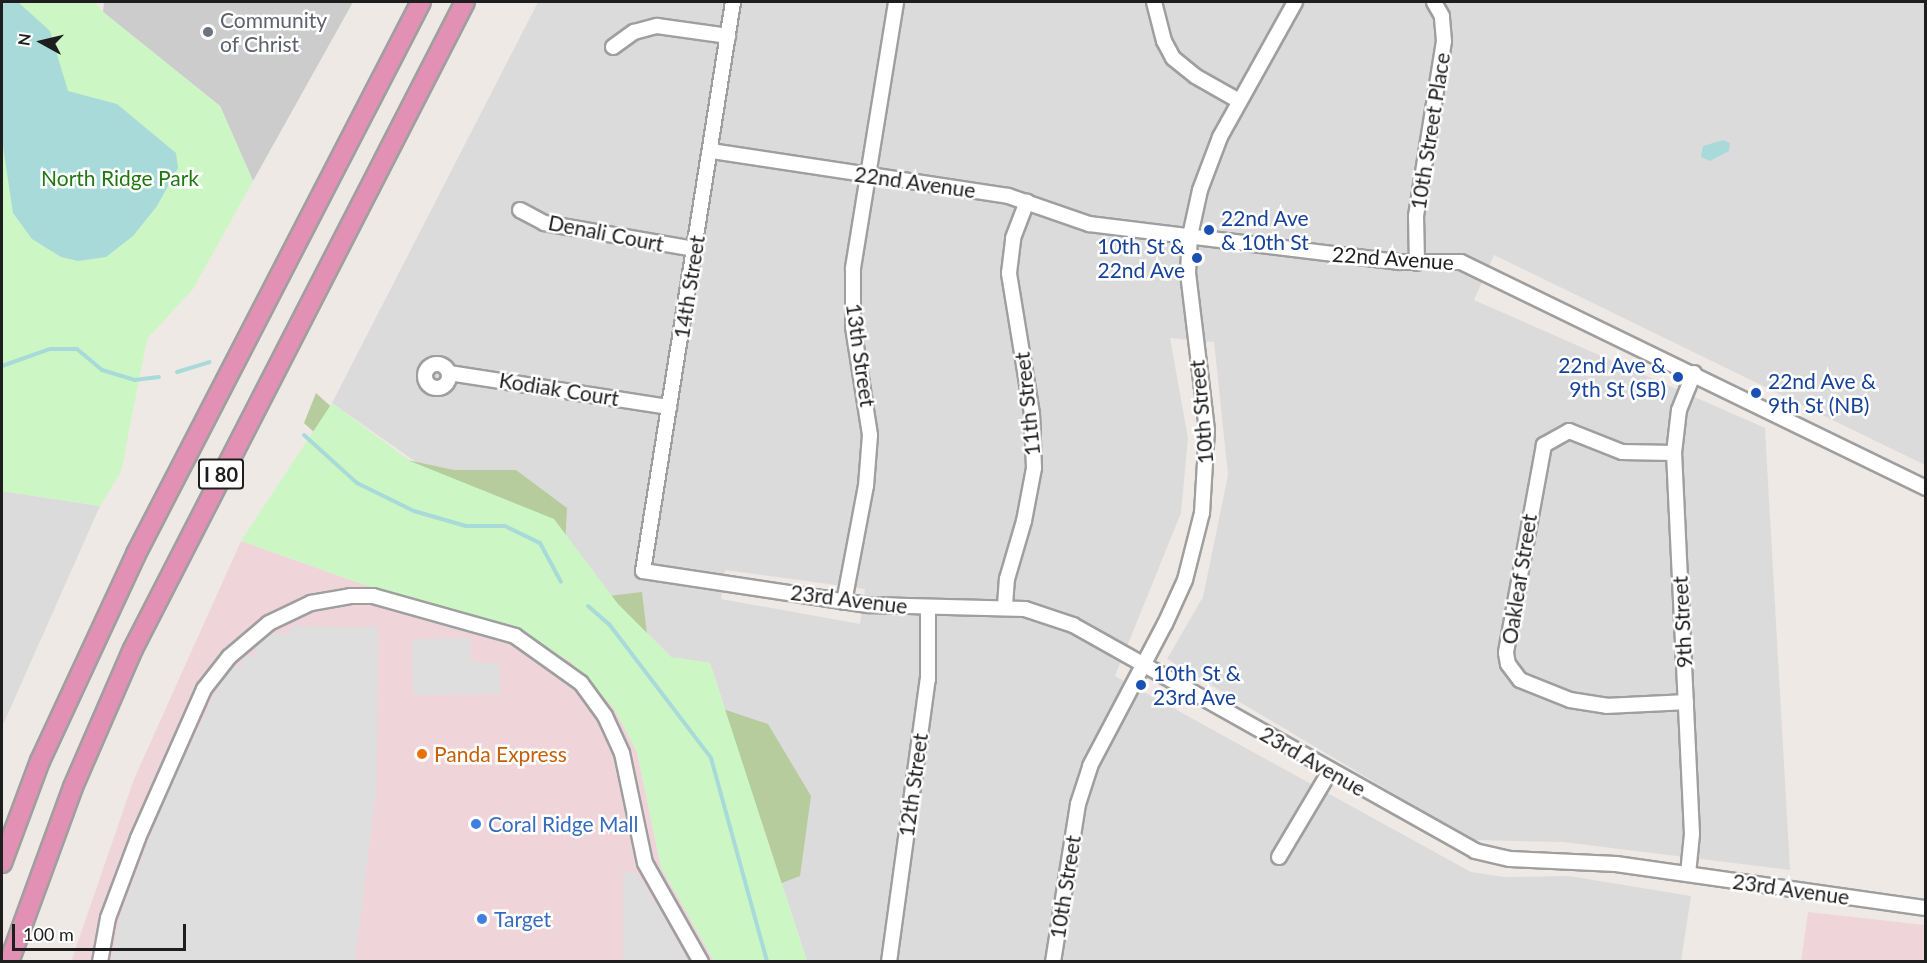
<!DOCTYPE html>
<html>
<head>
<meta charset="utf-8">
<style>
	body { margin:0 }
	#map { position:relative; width:1927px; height:963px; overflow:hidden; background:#efe9e5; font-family:Lato,sans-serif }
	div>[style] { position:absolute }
	.residential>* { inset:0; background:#dcdbdc }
	.commercial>* { inset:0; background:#efd5da }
	.religious>* { inset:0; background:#ccc }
	.forest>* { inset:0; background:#b6cc9c }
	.park>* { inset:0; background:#ccf7c4 }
	.parking>* { inset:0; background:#dedede }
	.water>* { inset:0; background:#a8dada }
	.stream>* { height:4px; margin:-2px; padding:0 2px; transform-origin:2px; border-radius:2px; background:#a8dada }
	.roads { filter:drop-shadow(2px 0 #9f9f9f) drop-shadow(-2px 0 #9f9f9f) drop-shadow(0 2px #9f9f9f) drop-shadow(0 -2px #9f9f9f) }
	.minor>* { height:14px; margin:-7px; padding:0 7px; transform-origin:7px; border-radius:7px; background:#fff }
	.minor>.ring { margin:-7px; padding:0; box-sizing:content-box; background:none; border:14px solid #fff; border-radius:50% }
	.highway>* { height:18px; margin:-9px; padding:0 9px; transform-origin:9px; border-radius:9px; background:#e291b4 }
	.dots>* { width:16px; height:16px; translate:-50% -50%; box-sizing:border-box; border:3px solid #fff; border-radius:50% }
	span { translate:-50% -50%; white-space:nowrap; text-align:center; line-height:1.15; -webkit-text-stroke:5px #fff; paint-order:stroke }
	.shield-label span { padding:2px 4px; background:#fff; border:2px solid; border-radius:4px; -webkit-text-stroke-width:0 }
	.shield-label { font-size:20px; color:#1e1e1e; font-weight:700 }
	.worship-label { font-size:21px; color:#5b616d }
	.left { translate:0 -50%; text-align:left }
	.street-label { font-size:21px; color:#1e1e1e }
	.park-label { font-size:21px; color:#217811 }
	.transit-label { font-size:21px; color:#164399 }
	.right { translate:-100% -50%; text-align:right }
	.food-label { font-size:21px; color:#c56008 }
	.shop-label { font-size:21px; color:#366cbe }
	.frame { position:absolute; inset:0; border:3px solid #1e1e1e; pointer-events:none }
	.north { position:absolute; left:12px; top:12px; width:60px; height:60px; -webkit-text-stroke:4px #fff; paint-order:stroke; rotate:278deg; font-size:16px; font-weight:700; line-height:24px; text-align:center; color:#1e1e1e }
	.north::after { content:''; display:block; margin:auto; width:21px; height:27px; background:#1e1e1e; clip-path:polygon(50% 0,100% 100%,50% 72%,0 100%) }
	.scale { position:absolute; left:12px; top:924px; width:174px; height:27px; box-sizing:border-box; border:3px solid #1e1e1e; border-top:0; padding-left:8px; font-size:18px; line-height:21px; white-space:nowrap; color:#1e1e1e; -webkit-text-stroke:4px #fff; paint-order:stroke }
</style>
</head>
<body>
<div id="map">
	<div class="residential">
		<i style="clip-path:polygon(evenodd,538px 2px,1925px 2px,1925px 465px,1494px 255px,1474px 300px,1765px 428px,1790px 870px,1563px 842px,1472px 840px,1167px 659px,1203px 597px,1228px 475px,1214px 342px,1170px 338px,1188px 438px,1181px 513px,1115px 676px,1471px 872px,1504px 877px,1569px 876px,1691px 896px,1681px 961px,807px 961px,710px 663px,671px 657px,618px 604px,332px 403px,538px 2px,725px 570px,865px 589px,860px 624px,721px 599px,725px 570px)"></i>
		<i style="clip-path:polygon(2px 491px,100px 506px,2px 727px)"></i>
	</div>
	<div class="commercial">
		<i style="clip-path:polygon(241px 541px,365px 585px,514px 628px,571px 662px,614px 708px,637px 752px,661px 867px,714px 961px,71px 962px,134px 779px)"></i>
		<i style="clip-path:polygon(1808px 912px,1925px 925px,1925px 961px,1801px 961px)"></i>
	</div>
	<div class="religious">
		<i style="clip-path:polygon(104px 2px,353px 2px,253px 181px,220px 106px,103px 12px)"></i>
	</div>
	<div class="forest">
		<i style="clip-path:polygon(316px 393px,384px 455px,454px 470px,516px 470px,567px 508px,565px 546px,354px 469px,304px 423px)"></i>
		<i style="clip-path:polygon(642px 592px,649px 651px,708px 667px,720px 708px,768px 724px,811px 796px,800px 876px,779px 884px,600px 597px)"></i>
	</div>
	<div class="park">
		<i style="clip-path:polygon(2px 2px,95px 2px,103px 12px,220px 106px,253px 181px,193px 289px,147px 339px,121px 472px,100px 506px,2px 491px)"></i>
		<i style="clip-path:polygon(332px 403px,410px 461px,554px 519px,618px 604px,671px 657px,710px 663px,807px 961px,714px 961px,661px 867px,637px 752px,614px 708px,571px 662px,514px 628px,365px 585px,241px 541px)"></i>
	</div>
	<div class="parking">
		<i style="clip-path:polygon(291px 626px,378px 627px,377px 785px,355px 961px,111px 962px,121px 914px,167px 793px,229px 666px,241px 666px,243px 657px,255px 655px,258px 635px,290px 633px)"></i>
		<i style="clip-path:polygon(470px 638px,471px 662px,499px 663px,500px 694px,413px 695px,412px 639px)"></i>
		<i style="clip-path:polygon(636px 872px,660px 911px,689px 961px,623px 961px,623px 873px)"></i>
	</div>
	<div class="water">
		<i style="clip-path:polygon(2px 2px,18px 2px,50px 31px,68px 91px,117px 104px,176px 153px,178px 168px,157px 206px,133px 236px,106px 257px,78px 261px,61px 257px,32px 239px,13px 213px,2px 140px)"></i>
		<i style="clip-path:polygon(1723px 140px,1730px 143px,1729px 151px,1710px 161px,1701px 157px,1703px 146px)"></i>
	</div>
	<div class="stream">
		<i style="left:2px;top:366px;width:51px;rotate:-19.5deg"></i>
		<i style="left:50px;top:349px;width:27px"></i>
		<i style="left:77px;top:349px;width:33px;rotate:40deg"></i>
		<i style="left:102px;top:370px;width:34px;rotate:17deg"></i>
		<i style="left:134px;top:380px;width:25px;rotate:-7deg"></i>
		<i style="left:177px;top:372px;width:34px;rotate:-17deg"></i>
		<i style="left:304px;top:435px;width:72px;rotate:42.2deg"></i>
		<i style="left:357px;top:483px;width:64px;rotate:26.2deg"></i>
		<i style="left:414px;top:511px;width:54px;rotate:16.1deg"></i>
		<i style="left:466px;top:526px;width:39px"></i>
		<i style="left:505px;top:526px;width:39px;rotate:26deg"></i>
		<i style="left:540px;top:543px;width:44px;rotate:61.7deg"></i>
		<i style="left:588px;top:606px;width:28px;rotate:41deg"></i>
		<i style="left:609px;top:624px;width:168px;rotate:52.7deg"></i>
		<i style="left:711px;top:758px;width:212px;rotate:74.6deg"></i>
	</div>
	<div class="roads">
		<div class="minor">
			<i style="left:733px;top:2px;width:576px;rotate:98.99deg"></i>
			<i style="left:643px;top:571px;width:229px;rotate:8.6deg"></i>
			<i style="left:869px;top:605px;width:156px;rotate:1.5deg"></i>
			<i style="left:1025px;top:609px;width:51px;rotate:18.4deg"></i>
			<i style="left:1073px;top:625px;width:461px;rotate:29.3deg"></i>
			<i style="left:1475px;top:851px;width:36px;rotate:13deg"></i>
			<i style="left:1510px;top:859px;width:106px;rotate:2.7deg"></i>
			<i style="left:1616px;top:864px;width:313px;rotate:8.1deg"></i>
			<i style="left:1154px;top:2px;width:40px;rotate:75.6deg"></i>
			<i style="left:1164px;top:41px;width:19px;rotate:62deg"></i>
			<i style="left:1173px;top:58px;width:28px;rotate:39deg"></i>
			<i style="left:1195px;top:76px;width:51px;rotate:29.6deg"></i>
			<i style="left:613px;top:47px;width:26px;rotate:-36deg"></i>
			<i style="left:634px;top:32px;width:24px;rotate:-15deg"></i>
			<i style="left:657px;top:26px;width:72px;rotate:8deg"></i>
			<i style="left:711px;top:151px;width:300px;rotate:8.6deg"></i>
			<i style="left:1008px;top:196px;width:86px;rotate:19.1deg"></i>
			<i style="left:1089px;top:224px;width:313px;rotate:7deg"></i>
			<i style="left:1400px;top:262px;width:61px"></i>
			<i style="left:1461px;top:262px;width:517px;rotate:25.92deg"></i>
			<i style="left:520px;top:210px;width:27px;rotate:28deg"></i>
			<i style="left:544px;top:223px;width:152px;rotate:9.8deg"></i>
			<i style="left:1417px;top:263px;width:47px;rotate:-91.2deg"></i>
			<i style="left:1416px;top:216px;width:177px;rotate:-80.9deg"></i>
			<i style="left:1444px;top:41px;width:25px;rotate:-95deg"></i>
			<i style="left:1442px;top:16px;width:16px;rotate:-120deg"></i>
			<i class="ring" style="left:425px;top:364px;width:10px;height:10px"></i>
			<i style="left:449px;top:373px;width:223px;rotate:8.8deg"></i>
			<i style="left:1674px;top:453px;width:52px;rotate:-178.9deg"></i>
			<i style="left:1622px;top:452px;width:57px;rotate:-158.4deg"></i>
			<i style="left:1569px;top:431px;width:29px;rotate:151deg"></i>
			<i style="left:1544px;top:445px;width:211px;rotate:100.4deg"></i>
			<i style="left:1506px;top:653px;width:11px;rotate:80deg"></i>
			<i style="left:1508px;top:664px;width:20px;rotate:53deg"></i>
			<i style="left:1520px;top:680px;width:54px;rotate:21.8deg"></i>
			<i style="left:1570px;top:700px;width:37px;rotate:9deg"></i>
			<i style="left:1607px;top:706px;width:79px;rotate:-2.9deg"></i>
			<i style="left:844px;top:602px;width:118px;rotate:-79.3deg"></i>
			<i style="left:866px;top:486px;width:51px;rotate:-85.5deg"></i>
			<i style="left:870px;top:435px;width:109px;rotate:-98.9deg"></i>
			<i style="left:853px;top:327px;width:59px;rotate:-90deg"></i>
			<i style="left:853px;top:268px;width:269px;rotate:-80.8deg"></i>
			<i style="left:1005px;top:606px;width:27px;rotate:-86deg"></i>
			<i style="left:1007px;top:579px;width:60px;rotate:-73.7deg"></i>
			<i style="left:1024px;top:521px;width:54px;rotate:-79.3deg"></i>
			<i style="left:1034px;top:468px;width:54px;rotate:-92.1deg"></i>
			<i style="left:1032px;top:414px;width:143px;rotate:-99.3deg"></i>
			<i style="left:1009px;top:273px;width:35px;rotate:-83deg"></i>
			<i style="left:1013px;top:238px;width:39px;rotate:-69deg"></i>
			<i style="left:1279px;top:857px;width:100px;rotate:-59.3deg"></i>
			<i style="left:1688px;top:874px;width:40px;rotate:-84.3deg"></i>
			<i style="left:1692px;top:834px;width:381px;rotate:-92.7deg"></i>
			<i style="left:1674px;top:453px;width:43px;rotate:-83.4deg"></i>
			<i style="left:1679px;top:410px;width:40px;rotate:-68deg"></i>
			<i style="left:100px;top:962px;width:45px;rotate:-79.7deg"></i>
			<i style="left:108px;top:918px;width:85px;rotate:-69.4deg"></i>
			<i style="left:138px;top:838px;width:163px;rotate:-66.1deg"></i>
			<i style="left:204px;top:689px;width:41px;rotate:-52deg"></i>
			<i style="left:229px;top:657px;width:52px;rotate:-40.4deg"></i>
			<i style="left:269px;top:623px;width:47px;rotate:-25.5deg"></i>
			<i style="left:311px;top:603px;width:40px;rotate:-10deg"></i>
			<i style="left:350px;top:596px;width:23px"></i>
			<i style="left:373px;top:596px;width:148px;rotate:15.7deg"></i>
			<i style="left:515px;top:636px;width:81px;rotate:35.5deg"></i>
			<i style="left:581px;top:683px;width:41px;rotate:54deg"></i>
			<i style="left:605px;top:716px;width:41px;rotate:65.3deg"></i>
			<i style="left:622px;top:753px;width:112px;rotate:78.2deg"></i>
			<i style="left:645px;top:863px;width:114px;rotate:60.5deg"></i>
			<i style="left:889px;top:962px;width:286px;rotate:-82.2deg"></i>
			<i style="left:928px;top:679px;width:71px;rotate:-90deg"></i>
			<i style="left:1053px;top:962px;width:160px;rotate:-81deg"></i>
			<i style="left:1078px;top:804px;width:40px;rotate:-72deg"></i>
			<i style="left:1090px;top:766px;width:161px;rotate:-62.2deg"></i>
			<i style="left:1165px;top:624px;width:48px;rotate:-65.6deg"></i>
			<i style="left:1185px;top:580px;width:69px;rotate:-75.8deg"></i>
			<i style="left:1202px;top:513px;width:83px;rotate:-86.6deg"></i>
			<i style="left:1207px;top:430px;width:158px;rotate:-96.9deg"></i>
			<i style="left:1188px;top:273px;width:37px;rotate:-87deg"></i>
			<i style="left:1190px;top:236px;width:47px;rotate:-77.7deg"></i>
			<i style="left:1200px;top:190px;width:57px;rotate:-69.3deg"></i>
			<i style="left:1220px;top:137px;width:154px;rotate:-60.9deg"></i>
		</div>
		<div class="highway">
			<i style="left:2px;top:863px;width:109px;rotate:-69.6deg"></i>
			<i style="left:40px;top:761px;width:228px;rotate:-65.1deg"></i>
			<i style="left:136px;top:554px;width:621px;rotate:-62.69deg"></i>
			<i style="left:9px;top:962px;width:186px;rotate:-69.9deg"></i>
			<i style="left:73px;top:787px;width:150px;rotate:-66.5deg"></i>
			<i style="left:133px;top:649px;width:727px;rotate:-62.84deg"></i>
		</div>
	</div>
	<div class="dots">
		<i style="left:208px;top:32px;background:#6b7280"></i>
		<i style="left:1209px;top:230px;background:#1a4fb4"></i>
		<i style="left:1197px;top:258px;background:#1a4fb4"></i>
		<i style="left:1678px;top:377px;background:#1a4fb4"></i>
		<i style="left:1756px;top:393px;background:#1a4fb4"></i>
		<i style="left:1141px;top:685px;background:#1a4fb4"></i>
		<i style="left:422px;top:754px;background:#e8710a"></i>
		<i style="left:476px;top:824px;background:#3f7fe0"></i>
		<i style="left:482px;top:919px;background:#3f7fe0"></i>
	</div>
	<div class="shield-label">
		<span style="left:221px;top:474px">I 80</span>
	</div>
	<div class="worship-label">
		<span class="left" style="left:220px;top:32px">Community<br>of Christ</span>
	</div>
	<div class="street-label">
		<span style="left:1430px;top:131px;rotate:-81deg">10th Street Place</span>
		<span style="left:915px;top:182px;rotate:8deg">22nd Avenue</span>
		<span style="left:606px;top:233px;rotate:11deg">Denali Court</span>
		<span style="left:1393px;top:258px;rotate:4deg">22nd Avenue</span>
		<span style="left:689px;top:287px;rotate:-81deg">14th Street</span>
		<span style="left:861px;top:355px;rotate:82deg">13th Street</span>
		<span style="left:559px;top:389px;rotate:9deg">Kodiak Court</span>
		<span style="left:1027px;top:404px;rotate:-96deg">11th Street</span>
		<span style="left:1201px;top:412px;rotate:-95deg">10th Street</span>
		<span style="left:1519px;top:579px;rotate:-81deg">Oakleaf Street</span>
		<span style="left:849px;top:599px;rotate:7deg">23rd Avenue</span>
		<span style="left:1682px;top:622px;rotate:-93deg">9th Street</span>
		<span style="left:1313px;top:761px;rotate:30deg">23rd Avenue</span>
		<span style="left:913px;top:785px;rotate:-82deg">12th Street</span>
		<span style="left:1065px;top:887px;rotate:-81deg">10th Street</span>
		<span style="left:1791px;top:889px;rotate:8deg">23rd Avenue</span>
	</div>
	<div class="park-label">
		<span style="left:120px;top:178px">North Ridge Park</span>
	</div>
	<div class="transit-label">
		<span class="left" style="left:1221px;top:230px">22nd Ave<br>&amp; 10th St</span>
		<span class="right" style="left:1185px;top:258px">10th St &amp;<br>22nd Ave</span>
		<span class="right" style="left:1666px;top:377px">22nd Ave &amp;<br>9th St (SB)</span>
		<span class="left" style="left:1768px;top:393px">22nd Ave &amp;<br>9th St (NB)</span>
		<span class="left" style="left:1153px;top:685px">10th St &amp;<br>23rd Ave</span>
	</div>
	<div class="food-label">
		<span class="left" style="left:434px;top:754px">Panda Express</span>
	</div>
	<div class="shop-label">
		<span class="left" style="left:488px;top:824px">Coral Ridge Mall</span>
		<span class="left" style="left:494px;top:919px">Target</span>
	</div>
	<div class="frame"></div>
	<div class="north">N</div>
	<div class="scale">100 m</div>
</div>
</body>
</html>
